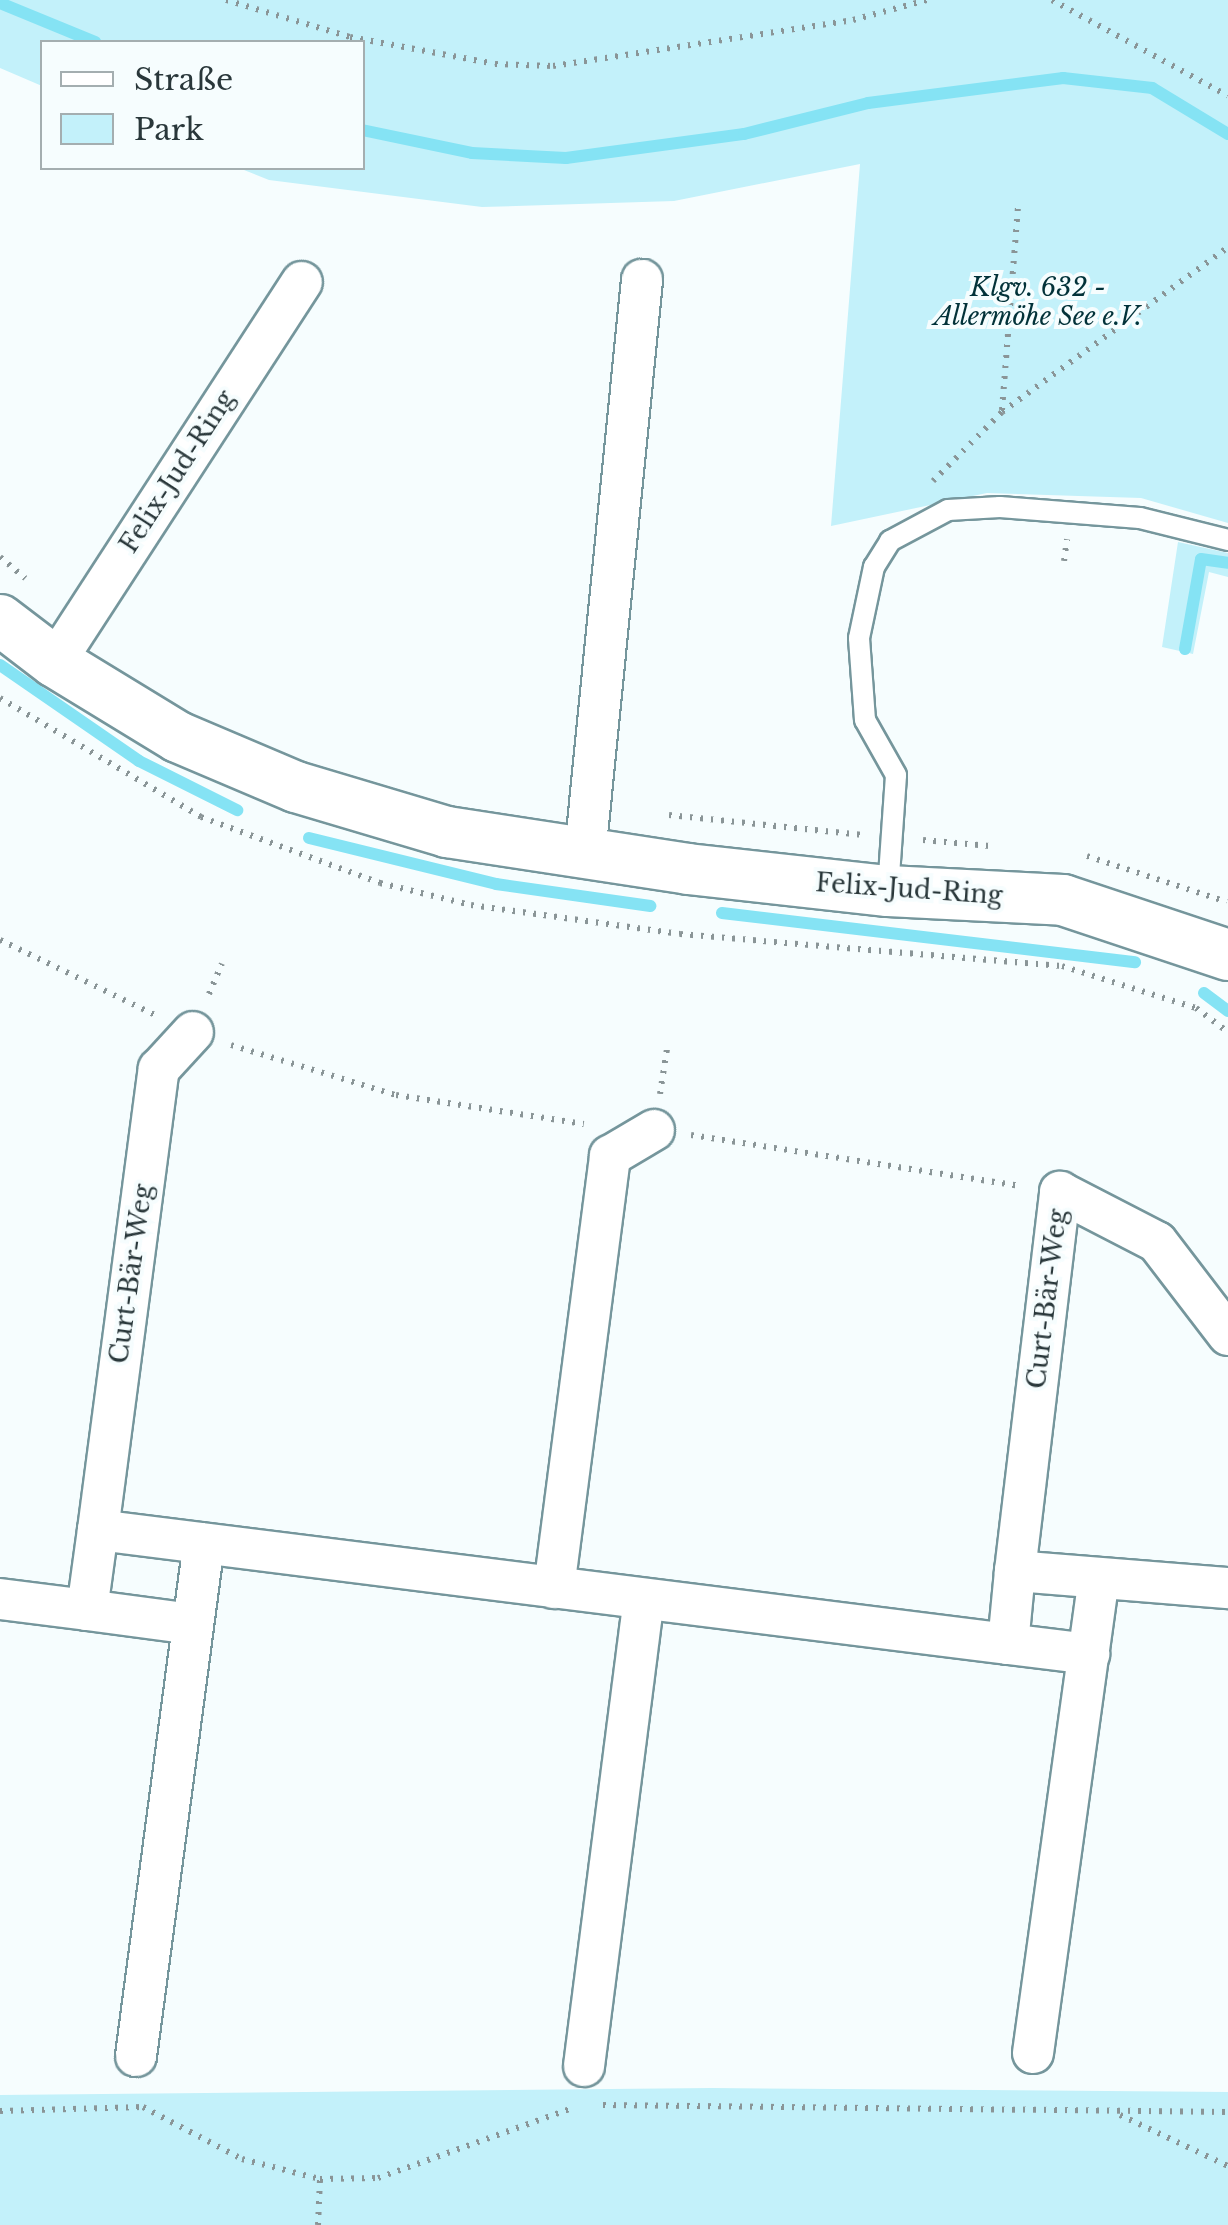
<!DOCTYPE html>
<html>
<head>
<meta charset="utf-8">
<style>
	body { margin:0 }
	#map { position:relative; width:1228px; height:2225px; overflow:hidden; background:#f6fdfe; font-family:"Libre Baskerville",serif }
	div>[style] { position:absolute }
	.green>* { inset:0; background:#c3f1fa }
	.stream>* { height:12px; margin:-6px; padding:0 6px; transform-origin:6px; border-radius:6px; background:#85e3f4 }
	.path>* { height:6px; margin-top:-3px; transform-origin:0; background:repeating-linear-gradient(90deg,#8a9597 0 2.5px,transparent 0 10.5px) }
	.roads { filter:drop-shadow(2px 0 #75969c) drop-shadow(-2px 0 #75969c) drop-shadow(0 2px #75969c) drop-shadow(0 -2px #75969c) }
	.service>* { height:20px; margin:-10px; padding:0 10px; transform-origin:10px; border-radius:10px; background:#fff }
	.minor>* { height:40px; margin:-20px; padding:0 20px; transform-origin:20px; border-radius:20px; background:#fff }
	.tertiary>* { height:50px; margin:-25px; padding:0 25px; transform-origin:25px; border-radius:25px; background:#fff }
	span { translate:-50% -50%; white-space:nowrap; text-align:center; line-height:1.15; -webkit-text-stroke:8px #f6fdfe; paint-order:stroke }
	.park-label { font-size:25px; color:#023239; font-style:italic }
	.street-label { font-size:25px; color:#29373a }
	.legend { position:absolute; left:40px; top:40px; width:325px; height:130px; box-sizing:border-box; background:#f6fdfe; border:2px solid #a4aeb0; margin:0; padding:12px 18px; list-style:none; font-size:30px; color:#29373a }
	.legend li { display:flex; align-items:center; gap:20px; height:50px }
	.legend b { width:50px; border:2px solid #a4aeb0 }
</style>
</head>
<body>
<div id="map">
	<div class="green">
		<i style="clip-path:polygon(0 0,1228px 0,1228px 523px,1141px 498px,987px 493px,831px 526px,860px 164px,674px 201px,482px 207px,269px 180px,239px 168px,362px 168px,362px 42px,42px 42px,42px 86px,0 68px)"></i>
		<i style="clip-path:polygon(1178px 542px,1228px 553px,1228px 577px,1209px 572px,1193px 654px,1162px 647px)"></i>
		<i style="clip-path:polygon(712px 2088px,1228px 2092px,1228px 2225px,0 2225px,0 2095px)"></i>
	</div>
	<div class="stream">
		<i style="left:0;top:3px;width:103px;rotate:22.3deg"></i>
		<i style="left:362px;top:130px;width:112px;rotate:11.8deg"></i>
		<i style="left:472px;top:153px;width:94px;rotate:3deg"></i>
		<i style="left:566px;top:158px;width:180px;rotate:-7.7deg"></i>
		<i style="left:744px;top:134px;width:128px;rotate:-14deg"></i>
		<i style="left:868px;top:103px;width:197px;rotate:-7.3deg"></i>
		<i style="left:1063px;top:78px;width:90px;rotate:6.4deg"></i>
		<i style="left:1152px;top:88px;width:89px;rotate:31.2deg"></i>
		<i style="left:1185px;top:649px;width:91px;rotate:-79.9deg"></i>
		<i style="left:1201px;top:559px;width:27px;rotate:8deg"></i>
		<i style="left:0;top:665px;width:169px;rotate:34.6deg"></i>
		<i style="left:139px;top:761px;width:110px;rotate:26.6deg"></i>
		<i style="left:309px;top:838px;width:193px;rotate:13.8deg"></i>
		<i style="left:496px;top:884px;width:156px;rotate:8.1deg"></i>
		<i style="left:722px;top:913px;width:416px;rotate:6.8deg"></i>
		<i style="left:1204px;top:993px;width:30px;rotate:37deg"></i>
	</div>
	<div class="path">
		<i style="left:226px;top:0;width:129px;rotate:16.6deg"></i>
		<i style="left:350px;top:37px;width:147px;rotate:10.5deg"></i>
		<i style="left:495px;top:64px;width:58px;rotate:2deg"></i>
		<i style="left:553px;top:66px;width:304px;rotate:-8.7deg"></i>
		<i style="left:853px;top:20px;width:77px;rotate:-15.1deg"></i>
		<i style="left:1052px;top:0;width:200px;rotate:28.6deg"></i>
		<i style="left:1002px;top:410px;width:206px;rotate:-85.5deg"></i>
		<i style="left:933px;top:481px;width:98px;rotate:-45deg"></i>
		<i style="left:1002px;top:412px;width:280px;rotate:-36.1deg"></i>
		<i style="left:0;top:557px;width:33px;rotate:40deg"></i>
		<i style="left:1064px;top:561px;width:22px;rotate:-82deg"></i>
		<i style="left:0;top:698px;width:234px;rotate:30.6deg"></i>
		<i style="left:201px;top:817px;width:191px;rotate:20.2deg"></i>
		<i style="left:380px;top:883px;width:94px;rotate:13.6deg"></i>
		<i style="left:471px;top:905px;width:211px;rotate:7.9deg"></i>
		<i style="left:680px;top:934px;width:383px;rotate:4.8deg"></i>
		<i style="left:1062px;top:966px;width:140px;rotate:17.4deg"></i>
		<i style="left:1196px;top:1008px;width:40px;rotate:37deg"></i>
		<i style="left:669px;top:815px;width:193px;rotate:5.9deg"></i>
		<i style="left:923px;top:840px;width:67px;rotate:5.1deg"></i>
		<i style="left:1087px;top:856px;width:147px;rotate:18.2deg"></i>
		<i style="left:0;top:940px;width:172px;rotate:25.8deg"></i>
		<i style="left:209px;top:994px;width:33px;rotate:-67deg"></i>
		<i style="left:231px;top:1045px;width:172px;rotate:16.9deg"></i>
		<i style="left:396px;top:1095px;width:190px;rotate:8.8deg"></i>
		<i style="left:660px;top:1094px;width:46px;rotate:-81.2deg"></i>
		<i style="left:691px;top:1135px;width:333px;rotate:8.8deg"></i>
		<i style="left:603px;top:2105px;width:625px;rotate:0.64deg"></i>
		<i style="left:0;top:2111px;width:143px;rotate:-1.6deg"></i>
		<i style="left:143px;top:2107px;width:112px;rotate:27.7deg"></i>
		<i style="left:242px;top:2159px;width:81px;rotate:14.4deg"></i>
		<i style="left:320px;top:2179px;width:58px;rotate:-1deg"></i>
		<i style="left:378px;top:2178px;width:209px;rotate:-19.8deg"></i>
		<i style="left:1120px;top:2115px;width:119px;rotate:25.3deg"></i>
		<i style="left:318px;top:2225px;width:46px;rotate:-87.5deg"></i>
	</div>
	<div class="roads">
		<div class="service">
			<i style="left:888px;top:890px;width:115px;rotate:-86deg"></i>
			<i style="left:896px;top:775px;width:63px;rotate:-119.4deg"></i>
			<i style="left:865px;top:720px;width:82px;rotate:-94.2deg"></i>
			<i style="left:859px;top:638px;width:73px;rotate:-78.1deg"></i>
			<i style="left:874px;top:567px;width:31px;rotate:-58deg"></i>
			<i style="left:890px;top:541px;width:66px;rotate:-28.1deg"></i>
			<i style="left:948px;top:510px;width:52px;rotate:-3.3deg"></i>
			<i style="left:1000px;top:507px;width:140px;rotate:4.5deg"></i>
			<i style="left:1140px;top:518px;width:91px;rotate:14deg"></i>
		</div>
		<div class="minor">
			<i style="left:55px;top:662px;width:453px;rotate:-57deg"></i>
			<i style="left:585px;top:854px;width:577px;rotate:-84.33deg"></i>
			<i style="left:98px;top:1530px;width:465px;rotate:-82.5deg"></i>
			<i style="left:159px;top:1069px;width:50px;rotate:-47.4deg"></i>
			<i style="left:1015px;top:1571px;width:382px;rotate:-83.2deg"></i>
			<i style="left:1060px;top:1192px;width:109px;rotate:27.3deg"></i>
			<i style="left:1157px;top:1242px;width:117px;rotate:52.6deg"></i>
			<i style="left:554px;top:1588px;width:436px;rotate:-82.6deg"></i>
			<i style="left:610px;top:1156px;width:51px;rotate:-30.6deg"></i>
			<i style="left:0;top:1599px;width:88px;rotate:7.2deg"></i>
			<i style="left:87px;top:1610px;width:81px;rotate:-82.2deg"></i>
			<i style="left:98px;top:1530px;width:917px;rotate:7.14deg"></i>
			<i style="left:1008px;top:1644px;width:73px;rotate:-84.5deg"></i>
			<i style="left:1015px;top:1571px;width:214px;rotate:4.6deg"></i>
			<i style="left:87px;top:1610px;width:106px;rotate:7.6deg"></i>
			<i style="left:1008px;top:1644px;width:82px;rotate:7deg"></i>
			<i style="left:1033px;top:2053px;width:478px;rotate:-82.1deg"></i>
			<i style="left:136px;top:2056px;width:517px;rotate:-82.45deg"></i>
			<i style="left:584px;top:2066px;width:470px;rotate:-82.7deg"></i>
		</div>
		<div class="tertiary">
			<i style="left:0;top:620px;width:69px;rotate:37.4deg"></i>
			<i style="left:55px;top:662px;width:144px;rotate:31.4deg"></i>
			<i style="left:178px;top:737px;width:128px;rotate:23deg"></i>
			<i style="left:296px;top:787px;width:158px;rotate:16.6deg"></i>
			<i style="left:447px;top:832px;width:244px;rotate:8.7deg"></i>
			<i style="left:688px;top:869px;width:201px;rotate:6.3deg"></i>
			<i style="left:888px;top:891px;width:175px;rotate:2.9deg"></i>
			<i style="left:1063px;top:900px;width:174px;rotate:18.4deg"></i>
		</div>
	</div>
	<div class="park-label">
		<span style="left:1038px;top:303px">Klgv. 632 -<br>Allermöhe See e.V.</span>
	</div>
	<div class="street-label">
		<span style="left:178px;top:472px;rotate:-57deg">Felix-Jud-Ring</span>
		<span style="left:909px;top:890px;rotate:4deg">Felix-Jud-Ring</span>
		<span style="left:132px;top:1274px;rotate:-82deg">Curt-Bär-Weg</span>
		<span style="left:1048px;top:1299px;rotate:-83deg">Curt-Bär-Weg</span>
	</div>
	<ul class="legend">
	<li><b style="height:12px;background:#fff"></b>Straße</li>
	<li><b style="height:28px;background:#c3f1fa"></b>Park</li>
	</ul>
</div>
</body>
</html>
